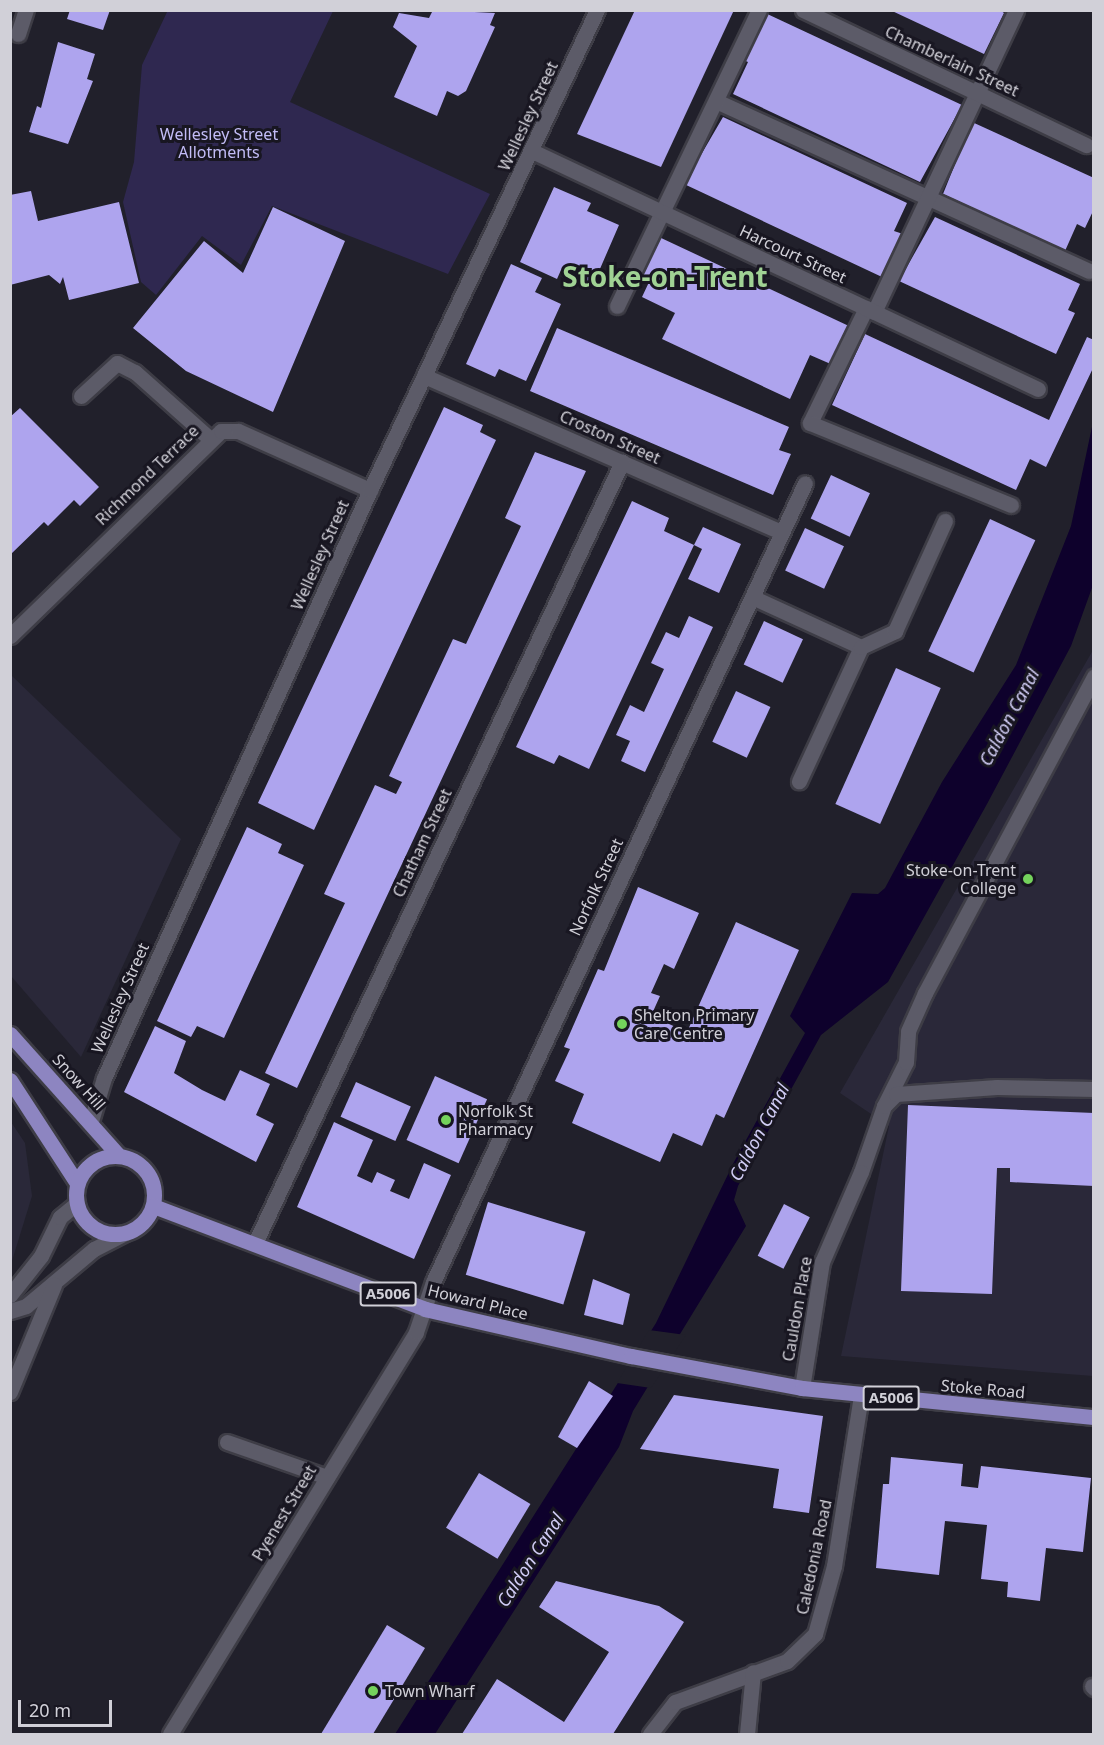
<!DOCTYPE html>
<html>
<head>
<meta charset="utf-8">
<style>
	body { margin:0 }
	#map { position:relative; width:1104px; height:1745px; overflow:hidden; background:#21202b; font-family:"Noto Sans",sans-serif }
	div>[style] { position:absolute }
	.built>* { inset:0; background:#2a2839 }
	.green>* { inset:0; background:#2f2850 }
	.water>* { inset:0; background:#0e012c }
	.pier>* { inset:0; background:#21202b }
	.building>* { inset:0; background:#aea4ee; transform-origin:0 0 }
	.roads { filter:drop-shadow(2px 0 #3e3d46) drop-shadow(-2px 0 #3e3d46) drop-shadow(0 2px #3e3d46) drop-shadow(0 -2px #3e3d46) }
	.service>* { height:15px; margin:-7.5px; padding:0 7.5px; transform-origin:7.5px; border-radius:7.5px; background:#5c5b68 }
	.minor>* { height:15px; margin:-7.5px; padding:0 7.5px; transform-origin:7.5px; border-radius:7.5px; background:#5c5b68 }
	.secondary>* { height:15px; margin:-7.5px; padding:0 7.5px; transform-origin:7.5px; border-radius:7.5px; background:#5c5b68 }
	.primary>* { height:15px; margin:-7.5px; padding:0 7.5px; transform-origin:7.5px; border-radius:7.5px; background:#8d85c1 }
	.primary>.ring { margin:-7.5px; padding:0; box-sizing:content-box; background:none; border:15px solid #8d85c1; border-radius:50% }
	.dots>* { width:16px; height:16px; translate:-50% -50%; box-sizing:border-box; border:3px solid #181621; border-radius:50% }
	span { translate:-50% -50%; white-space:nowrap; text-align:center; line-height:1.15; -webkit-text-stroke:6px #181621; paint-order:stroke }
	.shield-label span { padding:2px 4px; background:#181621; border:2px solid; border-radius:4px; -webkit-text-stroke-width:0 }
	.shield-label { font-size:15px; color:#d1d0d8; font-weight:700 }
	.street-label { font-size:16px; color:#d1d0d8 }
	.park-label { font-size:16px; color:#c2bcf6 }
	.poi-label { font-size:16px; color:#d1d0d8 }
	.right { translate:-100% -50%; text-align:right }
	.left { translate:0 -50%; text-align:left }
	.water-label { font-size:18px; color:#d0ccf4; font-style:italic }
	.town-label { font-size:28px; color:#a0d294; font-weight:700 }
	.frame { position:absolute; inset:0; border:12px solid #d1d0d8; pointer-events:none }
	.scale { position:absolute; left:18px; top:1700px; width:94px; height:27px; box-sizing:border-box; border:3px solid #d1d0d8; border-top:0; padding-left:8px; font-size:18px; line-height:21px; white-space:nowrap; color:#d1d0d8; -webkit-text-stroke:4px #181621; paint-order:stroke }
</style>
</head>
<body>
<div id="map">
	<div class="built">
		<i style="clip-path:polygon(1093px 650px,1093px 1376px,841px 1356px,889px 1126px,840px 1093px)"></i>
		<i style="clip-path:polygon(11px 675px,181px 839px,81px 1057px,11px 976px)"></i>
		<i style="clip-path:polygon(11px 1122px,25px 1143px,32px 1196px,11px 1264px)"></i>
	</div>
	<div class="green">
		<i style="clip-path:polygon(168px 10px,333px 11px,290px 102px,490px 194px,448px 274px,272px 206px,241px 265px,202px 236px,156px 295px,141px 282px,123px 202px,134px 162px,142px 65px)"></i>
	</div>
	<div class="water">
		<i style="clip-path:polygon(1093px 422px,1093px 585px,1071px 646px,987px 804px,888px 982px,821px 1035px,738px 1186px,734px 1200px,746px 1226px,633px 1411px,619px 1447px,435px 1734px,395px 1734px,656px 1323px,734px 1162px,805px 1033px,790px 1016px,852px 893px,878px 894px,885px 888px,942px 782px,1016px 665px,1071px 526px)"></i>
	</div>
	<div class="pier">
		<i style="clip-path:polygon(649px 1330px,686px 1335px,651px 1388px,617px 1383px)"></i>
	</div>
	<div class="building">
		<i style="clip-path:polygon(70px 10px,110px 10px,103px 30px,67px 19px)"></i>
		<i style="clip-path:polygon(433px 10px,495px 13px,490px 25px,495px 27px,466px 91px,458px 96px,447px 91px,437px 116px,394px 97px,417px 46px,393px 27px,399px 13px,429px 18px)"></i>
		<i style="clip-path:polygon(635px 10px,734px 10px,661px 167px,577px 134px)"></i>
		<i style="clip-path:polygon(890px 10px,1000px 10px,1004px 13px,984px 54px)"></i>
		<i style="clip-path:polygon(763px 12px,962px 105px,920px 182px,733px 94px,748px 62px,741px 59px)"></i>
		<i style="clip-path:polygon(58px 42px,95px 54px,87px 79px,93px 81px,68px 144px,29px 132px,37px 106px,41px 108px)"></i>
		<i style="clip-path:polygon(723px 117px,907px 203px,894px 231px,903px 234px,882px 277px,684px 184px)"></i>
		<i style="clip-path:polygon(972px 122px,1094px 178px,1094px 209px,1085px 228px,1077px 224px,1065px 251px,943px 194px)"></i>
		<i style="clip-path:polygon(554px 187px,591px 203px,587px 211px,619px 225px,593px 285px,561px 270px,557px 279px,520px 262px)"></i>
		<i style="clip-path:polygon(31px 191px,38px 221px,119px 202px,139px 283px,69px 300px,63px 277px,60px 284px,49px 275px,10px 285px,10px 195px)"></i>
		<i style="clip-path:polygon(273px 207px,345px 241px,273px 412px,186px 371px,133px 328px,204px 241px,243px 273px)"></i>
		<i style="clip-path:polygon(935px 217px,1080px 284px,1068px 310px,1075px 313px,1056px 354px,899px 281px)"></i>
		<i style="clip-path:polygon(659px 237px,851px 327px,833px 365px,810px 355px,790px 399px,662px 339px,675px 313px,642px 297px,650px 280px,641px 276px)"></i>
		<i style="clip-path:polygon(511px 264px,542px 278px,535px 292px,561px 304px,526px 381px,499px 369px,495px 377px,466px 364px)"></i>
		<i style="clip-path:polygon(557px 328px,789px 427px,779px 450px,791px 454px,773px 495px,530px 391px)"></i>
		<i style="clip-path:polygon(865px 334px,1049px 420px,1087px 337px,1094px 340px,1094px 366px,1046px 467px,1030px 459px,1016px 490px,832px 405px)"></i>
		<i style="clip-path:polygon(444px 407px,483px 425px,480px 432px,496px 440px,314px 830px,258px 803px)"></i>
		<i style="clip-path:polygon(20px 408px,99px 487px,80px 506px,74px 500px,48px 526px,44px 522px,10px 555px,10px 417px)"></i>
		<i style="clip-path:polygon(535px 452px,586px 471px,297px 1088px,265px 1073px,345px 903px,324px 894px,375px 785px,396px 794px,402px 782px,389px 776px,453px 639px,466px 644px,521px 526px,505px 518px)"></i>
		<i style="left:831px;top:475px;width:43px;height:48px;rotate:25deg"></i>
		<i style="clip-path:polygon(632px 501px,669px 518px,664px 531px,694px 545px,589px 769px,559px 755px,554px 764px,516px 747px)"></i>
		<i style="left:990px;top:519px;width:50px;height:146px;rotate:25deg"></i>
		<i style="clip-path:polygon(703px 527px,741px 544px,719px 593px,688px 579px,702px 549px,694px 545px)"></i>
		<i style="left:805px;top:528px;width:43px;height:47px;rotate:25deg"></i>
		<i style="clip-path:polygon(689px 616px,713px 627px,645px 772px,621px 761px,630px 741px,616px 735px,630px 705px,644px 712px,664px 669px,651px 663px,666px 632px,679px 638px)"></i>
		<i style="left:764px;top:621px;width:43px;height:48px;rotate:25deg"></i>
		<i style="left:896px;top:668px;width:49px;height:149px;rotate:24deg"></i>
		<i style="left:736px;top:691px;width:38px;height:56px;rotate:25deg"></i>
		<i style="clip-path:polygon(247px 827px,282px 844px,278px 853px,304px 865px,224px 1038px,197px 1026px,191px 1037px,157px 1021px)"></i>
		<i style="clip-path:polygon(638px 887px,699px 913px,674px 969px,664px 964px,651px 993px,660px 996px,651px 1016px,687px 1032px,736px 922px,799px 950px,724px 1118px,716px 1114px,702px 1146px,673px 1133px,660px 1162px,572px 1123px,584px 1094px,555px 1081px,570px 1049px,564px 1047px,598px 969px,604px 971px)"></i>
		<i style="clip-path:polygon(155px 1026px,186px 1041px,174px 1073px,202px 1090px,225px 1101px,240px 1070px,270px 1084px,256px 1115px,274px 1124px,256px 1162px,124px 1092px)"></i>
		<i style="left:435px;top:1076px;width:57px;height:70px;rotate:24deg"></i>
		<i style="left:356px;top:1082px;width:60px;height:38px;rotate:24deg"></i>
		<i style="clip-path:polygon(908px 1105px,1094px 1113px,1094px 1186px,1010px 1182px,1010px 1168px,997px 1168px,992px 1294px,901px 1291px)"></i>
		<i style="clip-path:polygon(334px 1122px,373px 1140px,357px 1176px,372px 1183px,377px 1172px,395px 1180px,390px 1191px,409px 1199px,424px 1163px,451px 1175px,414px 1259px,297px 1207px)"></i>
		<i style="left:488px;top:1202px;width:102px;height:76px;rotate:17deg"></i>
		<i style="left:784px;top:1204px;width:29px;height:58px;rotate:27deg"></i>
		<i style="clip-path:polygon(593px 1279px,630px 1294px,623px 1325px,584px 1315px)"></i>
		<i style="clip-path:polygon(589px 1381px,613px 1396px,577px 1448px,558px 1437px)"></i>
		<i style="clip-path:polygon(674px 1395px,823px 1416px,809px 1513px,773px 1508px,779px 1469px,640px 1449px)"></i>
		<i style="clip-path:polygon(891px 1457px,963px 1464px,961px 1486px,978px 1488px,981px 1466px,1091px 1478px,1083px 1552px,1046px 1548px,1040px 1601px,1007px 1597px,1008px 1582px,981px 1579px,987px 1525px,945px 1521px,939px 1575px,876px 1568px,883px 1484px,889px 1484px)"></i>
		<i style="left:479px;top:1473px;width:60px;height:64px;rotate:31deg"></i>
		<i style="clip-path:polygon(556px 1581px,659px 1606px,684px 1622px,613px 1734px,462px 1734px,497px 1679px,564px 1722px,609px 1652px,539px 1607px)"></i>
		<i style="clip-path:polygon(387px 1625px,425px 1648px,373px 1734px,321px 1734px)"></i>
	</div>
	<div class="roads">
		<div class="service">
			<i style="left:716px;top:101px;width:410px;rotate:24.5deg"></i>
			<i style="left:617px;top:306px;width:328px;rotate:-64.4deg"></i>
			<i style="left:866px;top:308px;width:128px;rotate:116deg"></i>
			<i style="left:810px;top:423px;width:217px;rotate:22.2deg"></i>
			<i style="left:874px;top:312px;width:334px;rotate:-64.8deg"></i>
			<i style="left:81px;top:396px;width:49px;rotate:-42.5deg"></i>
			<i style="left:117px;top:363px;width:20px;rotate:27deg"></i>
			<i style="left:135px;top:372px;width:99px;rotate:41.7deg"></i>
			<i style="left:752px;top:597px;width:120px;rotate:24.6deg"></i>
			<i style="left:861px;top:647px;width:148px;rotate:114.8deg"></i>
			<i style="left:861px;top:647px;width:38px;rotate:-25deg"></i>
			<i style="left:895px;top:631px;width:121px;rotate:-65.6deg"></i>
			<i style="left:884px;top:1106px;width:49px;rotate:-63.4deg"></i>
			<i style="left:906px;top:1062px;width:31px;rotate:-86deg"></i>
			<i style="left:908px;top:1031px;width:42px;rotate:-65.9deg"></i>
			<i style="left:925px;top:993px;width:359px;rotate:-61.9deg"></i>
			<i style="left:861px;top:1172px;width:70px;rotate:-70.8deg"></i>
			<i style="left:884px;top:1106px;width:17px;rotate:-45deg"></i>
			<i style="left:896px;top:1094px;width:101px;rotate:-4deg"></i>
			<i style="left:997px;top:1087px;width:97px;rotate:1.2deg"></i>
			<i style="left:227px;top:1442px;width:106px;rotate:19.3deg"></i>
		</div>
		<div class="minor">
			<i style="left:803px;top:10px;width:314px;rotate:25.5deg"></i>
			<i style="left:18px;top:34px;width:25px;rotate:-72deg"></i>
			<i style="left:532px;top:151px;width:559px;rotate:25.19deg"></i>
			<i style="left:424px;top:376px;width:390px;rotate:23.6deg"></i>
			<i style="left:10px;top:636px;width:294px;rotate:-44.2deg"></i>
			<i style="left:221px;top:431px;width:17px"></i>
			<i style="left:238px;top:431px;width:145px;rotate:24.1deg"></i>
			<i style="left:91px;top:1121px;width:45px;rotate:-73.2deg"></i>
			<i style="left:104px;top:1078px;width:645px;rotate:-65.66deg"></i>
			<i style="left:370px;top:490px;width:531px;rotate:-64.69deg"></i>
			<i style="left:256px;top:1241px;width:861px;rotate:-64.83deg"></i>
			<i style="left:802px;top:1388px;width:128px;rotate:-81deg"></i>
			<i style="left:822px;top:1262px;width:98px;rotate:-66.6deg"></i>
			<i style="left:1092px;top:1686px;width:3px;rotate:45deg"></i>
			<i style="left:170px;top:1734px;width:471px;rotate:-58.5deg"></i>
			<i style="left:416px;top:1332px;width:53px;rotate:-71.2deg"></i>
			<i style="left:433px;top:1282px;width:881px;rotate:-65.03deg"></i>
			<i style="left:650px;top:1734px;width:41px;rotate:-52deg"></i>
			<i style="left:675px;top:1702px;width:119px;rotate:-20.1deg"></i>
			<i style="left:787px;top:1661px;width:39px;rotate:-44deg"></i>
			<i style="left:815px;top:1634px;width:71px;rotate:-74.4deg"></i>
			<i style="left:834px;top:1566px;width:173px;rotate:-81deg"></i>
			<i style="left:747px;top:1734px;width:62px;rotate:-84.5deg"></i>
		</div>
		<div class="secondary">
			<i style="left:10px;top:1295px;width:50px;rotate:-51.5deg"></i>
			<i style="left:41px;top:1256px;width:43px;rotate:-64deg"></i>
			<i style="left:60px;top:1217px;width:22px;rotate:-39deg"></i>
			<i style="left:10px;top:1311px;width:17px;rotate:-17deg"></i>
			<i style="left:26px;top:1306px;width:89px;rotate:-40deg"></i>
			<i style="left:94px;top:1249px;width:36px;rotate:-27deg"></i>
			<i style="left:10px;top:1392px;width:116px;rotate:-67.6deg"></i>
		</div>
		<div class="primary">
			<i style="left:10px;top:1034px;width:162px;rotate:48.2deg"></i>
			<i style="left:10px;top:1080px;width:123px;rotate:57deg"></i>
			<i class="ring" style="left:76px;top:1156px;width:63px;height:63px"></i>
			<i style="left:153px;top:1206px;width:291px;rotate:20.7deg"></i>
			<i style="left:425px;top:1309px;width:211px;rotate:12.9deg"></i>
			<i style="left:631px;top:1356px;width:174px;rotate:10.6deg"></i>
			<i style="left:802px;top:1388px;width:293px;rotate:5.7deg"></i>
		</div>
	</div>
	<div class="dots">
		<i style="left:1028px;top:879px;background:#74d25c"></i>
		<i style="left:622px;top:1024px;background:#74d25c"></i>
		<i style="left:446px;top:1120px;background:#74d25c"></i>
		<i style="left:373px;top:1691px;background:#74d25c"></i>
	</div>
	<div class="shield-label">
		<span style="left:388px;top:1294px">A5006</span>
		<span style="left:891px;top:1398px">A5006</span>
	</div>
	<div class="street-label">
		<span style="left:952px;top:61px;rotate:25deg">Chamberlain Street</span>
		<span style="left:528px;top:116px;rotate:-65deg">Wellesley Street</span>
		<span style="left:793px;top:254px;rotate:25deg">Harcourt Street</span>
		<span style="left:610px;top:437px;rotate:24deg">Croston Street</span>
		<span style="left:147px;top:475px;rotate:-44deg">Richmond Terrace</span>
		<span style="left:320px;top:555px;rotate:-66deg">Wellesley Street</span>
		<span style="left:422px;top:843px;rotate:-65deg">Chatham Street</span>
		<span style="left:596px;top:887px;rotate:-65deg">Norfolk Street</span>
		<span style="left:120px;top:998px;rotate:-66deg">Wellesley Street</span>
		<span style="left:79px;top:1082px;rotate:48deg">Snow Hill</span>
		<span style="left:478px;top:1302px;rotate:14deg">Howard Place</span>
		<span style="left:797px;top:1309px;rotate:-80deg">Cauldon Place</span>
		<span style="left:983px;top:1389px;rotate:5deg">Stoke Road</span>
		<span style="left:284px;top:1513px;rotate:-59deg">Pyenest Street</span>
		<span style="left:814px;top:1557px;rotate:-78deg">Caledonia Road</span>
	</div>
	<div class="park-label">
		<span style="left:219px;top:143px">Wellesley Street<br>Allotments</span>
	</div>
	<div class="poi-label">
		<span class="right" style="left:1016px;top:879px">Stoke-on-Trent<br>College</span>
		<span class="left" style="left:634px;top:1024px">Shelton Primary<br>Care Centre</span>
		<span class="left" style="left:458px;top:1120px">Norfolk St<br>Pharmacy</span>
		<span class="left" style="left:385px;top:1691px">Town Wharf</span>
	</div>
	<div class="water-label">
		<span style="left:1009px;top:717px;rotate:-62deg">Caldon Canal</span>
		<span style="left:759px;top:1132px;rotate:-62deg">Caldon Canal</span>
		<span style="left:530px;top:1560px;rotate:-57deg">Caldon Canal</span>
	</div>
	<div class="town-label">
		<span style="left:665px;top:276px">Stoke-on-Trent</span>
	</div>
	<div class="frame"></div>
	<div class="scale">20 m</div>
</div>
</body>
</html>
